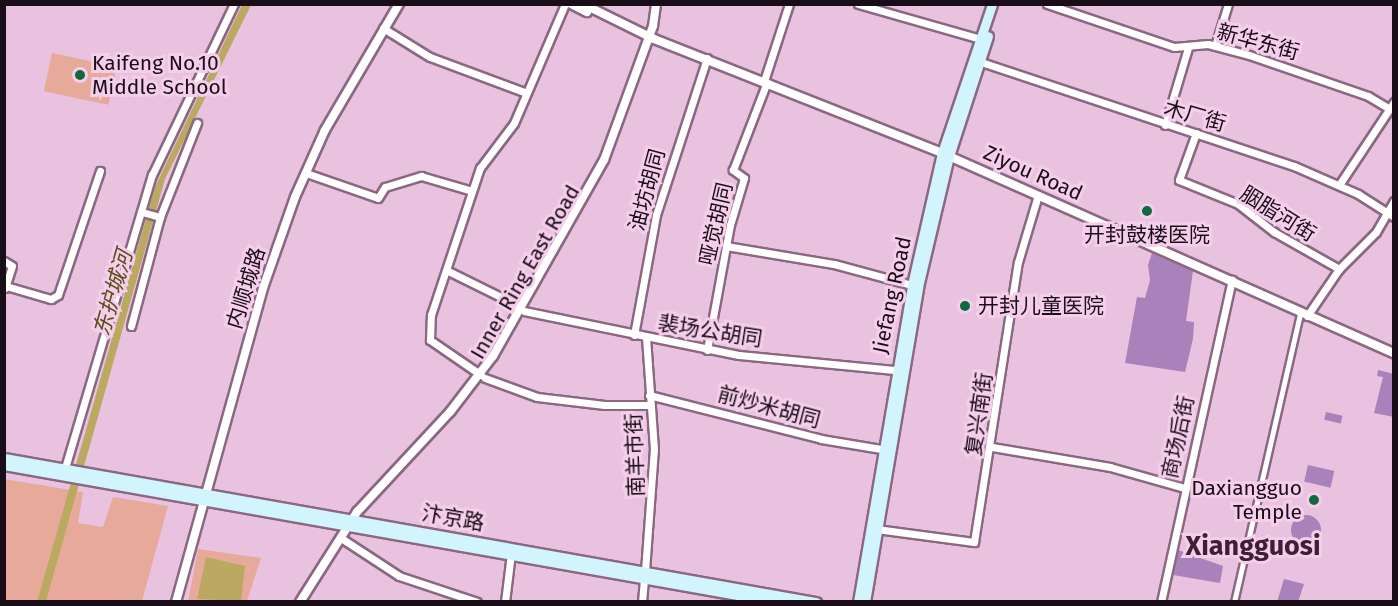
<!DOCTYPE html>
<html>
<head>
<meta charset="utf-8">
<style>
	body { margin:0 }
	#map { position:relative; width:1398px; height:606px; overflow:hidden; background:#e8c2de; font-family:"Fira Sans","Noto Sans SC",sans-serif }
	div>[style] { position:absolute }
	.green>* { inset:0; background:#e7a999; transform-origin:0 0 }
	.water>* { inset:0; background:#bca961 }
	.building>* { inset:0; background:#a981bb; transform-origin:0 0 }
	.round { border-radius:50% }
	.roads { filter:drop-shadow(2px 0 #8a6881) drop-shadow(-2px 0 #8a6881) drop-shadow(0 2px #8a6881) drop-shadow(0 -2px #8a6881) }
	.pedestrian>* { height:5px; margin:-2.5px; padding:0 2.5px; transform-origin:2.5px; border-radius:2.5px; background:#fff }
	.minor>* { height:7px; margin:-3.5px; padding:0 3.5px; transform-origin:3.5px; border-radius:3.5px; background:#fff }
	.tertiary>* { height:8px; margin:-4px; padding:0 4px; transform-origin:4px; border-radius:4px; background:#fff }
	.secondary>* { height:9px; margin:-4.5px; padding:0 4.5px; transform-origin:4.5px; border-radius:4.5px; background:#d1f4fd }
	.dots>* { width:16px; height:16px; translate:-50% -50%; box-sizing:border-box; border:3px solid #f5ceeb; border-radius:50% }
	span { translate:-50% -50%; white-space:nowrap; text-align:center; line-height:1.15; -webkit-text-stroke:6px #f5ceeb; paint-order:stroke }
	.street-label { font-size:21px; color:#190d17 }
	.poi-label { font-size:21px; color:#190d17 }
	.left { translate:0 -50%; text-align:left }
	.right { translate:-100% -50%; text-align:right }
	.water-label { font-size:22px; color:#5b4e16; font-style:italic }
	.district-label { font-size:27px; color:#3d2036; font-weight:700 }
	.frame { position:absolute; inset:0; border:6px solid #190d17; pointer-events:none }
</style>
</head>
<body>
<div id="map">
	<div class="green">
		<i style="left:52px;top:53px;width:66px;height:39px;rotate:12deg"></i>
		<i style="clip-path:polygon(4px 479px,83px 492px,78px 523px,103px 527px,113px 497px,168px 506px,142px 601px,5px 601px)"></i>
		<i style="clip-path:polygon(198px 549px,261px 558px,247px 601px,188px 602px)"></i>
	</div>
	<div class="water">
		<i style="clip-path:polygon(242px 5px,251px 5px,165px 179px,46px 601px,37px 602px,155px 187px)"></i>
		<i style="clip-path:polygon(206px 557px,245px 566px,241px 601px,197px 599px)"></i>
	</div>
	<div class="building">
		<i style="clip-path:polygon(1152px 253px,1193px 271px,1186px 321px,1194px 322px,1193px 339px,1185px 372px,1125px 363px,1137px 297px,1145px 298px,1150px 280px,1148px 265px)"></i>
		<i style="clip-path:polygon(1378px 370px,1394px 374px,1394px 417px,1374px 413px,1383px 377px,1377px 376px)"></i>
		<i style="left:1326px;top:412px;width:17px;height:8px;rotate:13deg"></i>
		<i style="left:1308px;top:465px;width:27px;height:17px;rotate:13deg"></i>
		<i class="round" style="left:1291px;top:515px;width:30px;height:30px"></i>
		<i style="clip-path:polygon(1178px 550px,1223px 566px,1220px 583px,1173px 575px)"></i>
		<i style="clip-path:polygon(1284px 579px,1304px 584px,1298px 602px,1277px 602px)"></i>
	</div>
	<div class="roads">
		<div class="pedestrian">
			<i style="left:1234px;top:602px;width:296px;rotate:-77.1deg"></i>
		</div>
		<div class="minor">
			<i style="left:858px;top:4px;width:128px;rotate:15.9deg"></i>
			<i style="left:1047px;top:4px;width:134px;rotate:18.7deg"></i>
			<i style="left:1174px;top:47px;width:34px;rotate:-5deg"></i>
			<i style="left:1208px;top:44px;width:42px;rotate:15deg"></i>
			<i style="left:1249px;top:55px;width:126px;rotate:19deg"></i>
			<i style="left:1368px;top:96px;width:23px;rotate:31deg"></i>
			<i style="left:383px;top:28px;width:55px;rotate:31.7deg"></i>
			<i style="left:430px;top:57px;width:100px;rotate:20.4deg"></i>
			<i style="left:1215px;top:46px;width:44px;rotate:-72.8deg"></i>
			<i style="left:981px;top:62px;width:330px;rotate:18.4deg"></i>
			<i style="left:1294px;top:166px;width:70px;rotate:23.6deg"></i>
			<i style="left:1358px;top:194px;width:43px;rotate:32.6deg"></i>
			<i style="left:764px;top:81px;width:81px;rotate:-72deg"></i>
			<i style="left:1165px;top:125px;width:80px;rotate:-73.4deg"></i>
			<i style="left:1196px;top:133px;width:50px;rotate:109.9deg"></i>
			<i style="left:1179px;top:180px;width:64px;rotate:22.1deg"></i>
			<i style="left:1238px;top:204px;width:46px;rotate:37.9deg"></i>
			<i style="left:1274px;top:232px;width:75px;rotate:29.6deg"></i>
			<i style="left:306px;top:173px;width:76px;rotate:19.1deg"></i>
			<i style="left:378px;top:198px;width:13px;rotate:-58deg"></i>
			<i style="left:385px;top:187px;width:38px;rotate:-17deg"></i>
			<i style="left:421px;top:176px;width:53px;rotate:16.4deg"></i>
			<i style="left:1339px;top:185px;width:100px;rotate:-56.5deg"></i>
			<i style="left:142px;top:212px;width:19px;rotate:16deg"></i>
			<i style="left:726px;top:246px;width:109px;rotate:9.5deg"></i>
			<i style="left:834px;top:264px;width:81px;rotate:15.1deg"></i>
			<i style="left:4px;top:261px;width:9px;rotate:32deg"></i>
			<i style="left:12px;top:266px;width:23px;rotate:108deg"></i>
			<i style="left:448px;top:271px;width:81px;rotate:26.3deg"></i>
			<i style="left:6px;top:286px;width:47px;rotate:16.1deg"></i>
			<i style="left:51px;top:299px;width:8px;rotate:-30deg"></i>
			<i style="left:58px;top:295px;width:131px;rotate:-71.3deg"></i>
			<i style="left:524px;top:311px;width:219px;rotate:11.6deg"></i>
			<i style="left:739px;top:355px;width:156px;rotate:5.5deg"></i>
			<i style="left:1307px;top:316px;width:57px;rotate:-55.8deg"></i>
			<i style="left:1339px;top:269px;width:52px;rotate:-45deg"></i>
			<i style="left:1376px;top:232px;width:36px;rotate:-60deg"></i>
			<i style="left:131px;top:326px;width:113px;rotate:-75.1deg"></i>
			<i style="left:160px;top:217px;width:101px;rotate:-68.5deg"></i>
			<i style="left:634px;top:335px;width:122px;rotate:-79.6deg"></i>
			<i style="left:656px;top:215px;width:165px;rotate:-72deg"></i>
			<i style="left:707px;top:350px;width:127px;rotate:-79.6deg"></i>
			<i style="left:730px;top:225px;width:49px;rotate:-73.4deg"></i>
			<i style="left:744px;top:178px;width:14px;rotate:-144deg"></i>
			<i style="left:733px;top:170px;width:94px;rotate:-68.9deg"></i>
			<i style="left:481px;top:375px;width:62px;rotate:-145.5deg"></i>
			<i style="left:430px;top:340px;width:25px;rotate:-88deg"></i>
			<i style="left:431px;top:315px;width:155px;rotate:-71.6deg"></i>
			<i style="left:480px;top:168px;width:56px;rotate:-52.9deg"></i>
			<i style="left:514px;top:123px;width:129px;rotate:-66.8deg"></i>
			<i style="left:485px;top:378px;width:55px;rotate:20.1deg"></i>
			<i style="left:537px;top:397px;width:68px;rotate:6.7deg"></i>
			<i style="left:605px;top:405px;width:45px"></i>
			<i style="left:649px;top:395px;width:178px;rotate:14.3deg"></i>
			<i style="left:821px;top:439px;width:61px;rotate:9.5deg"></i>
			<i style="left:992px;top:447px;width:120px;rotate:9.6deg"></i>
			<i style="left:1110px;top:467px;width:77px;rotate:15.8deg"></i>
			<i style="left:65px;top:468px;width:306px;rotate:-73.5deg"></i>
			<i style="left:152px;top:175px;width:190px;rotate:-64.4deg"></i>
			<i style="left:876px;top:529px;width:99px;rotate:7.6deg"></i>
			<i style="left:974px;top:542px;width:283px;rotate:-81.1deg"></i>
			<i style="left:1018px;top:262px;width:70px;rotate:-73.4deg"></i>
			<i style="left:341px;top:538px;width:69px;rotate:33.2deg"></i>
			<i style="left:399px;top:576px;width:82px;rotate:18.4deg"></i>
			<i style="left:645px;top:571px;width:122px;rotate:-85.8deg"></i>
			<i style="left:654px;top:449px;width:111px;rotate:-94.1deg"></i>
			<i style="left:505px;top:602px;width:49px;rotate:-83deg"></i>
			<i style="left:642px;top:602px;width:24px;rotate:-85deg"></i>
			<i style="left:1161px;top:602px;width:330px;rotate:-77.6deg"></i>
		</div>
		<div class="tertiary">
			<i style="left:571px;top:4px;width:18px;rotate:27deg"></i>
			<i style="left:583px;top:4px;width:79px;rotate:26.2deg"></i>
			<i style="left:654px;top:39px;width:310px;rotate:21.6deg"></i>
			<i style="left:942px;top:153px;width:494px;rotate:23.9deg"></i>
			<i style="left:176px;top:602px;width:326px;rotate:-74.5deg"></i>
			<i style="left:263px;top:288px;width:96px;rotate:-70.6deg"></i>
			<i style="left:295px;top:197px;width:73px;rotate:-65.9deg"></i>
			<i style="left:325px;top:130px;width:146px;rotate:-59.6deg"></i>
			<i style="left:300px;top:602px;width:107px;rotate:-57.7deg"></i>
			<i style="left:357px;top:512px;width:137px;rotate:-47.1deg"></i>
			<i style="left:450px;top:412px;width:71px;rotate:-52.5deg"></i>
			<i style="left:493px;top:356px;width:225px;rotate:-60.5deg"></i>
			<i style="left:604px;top:160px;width:143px;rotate:-69.9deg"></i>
			<i style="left:653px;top:26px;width:22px;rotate:-82deg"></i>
		</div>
		<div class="secondary">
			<i style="left:4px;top:458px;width:825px;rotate:10.06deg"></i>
			<i style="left:4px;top:465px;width:785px;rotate:10.05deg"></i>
			<i style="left:858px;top:602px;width:322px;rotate:-80.3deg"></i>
			<i style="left:912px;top:285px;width:135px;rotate:-77.2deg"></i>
			<i style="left:942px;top:153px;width:157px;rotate:-71.4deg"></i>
			<i style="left:865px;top:602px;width:319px;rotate:-80.4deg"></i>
			<i style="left:918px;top:287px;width:135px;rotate:-76.7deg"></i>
			<i style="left:949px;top:156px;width:126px;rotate:-72deg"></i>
		</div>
	</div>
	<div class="dots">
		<i style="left:80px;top:75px;background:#106a3e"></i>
		<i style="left:1147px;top:211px;background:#106a3e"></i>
		<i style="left:965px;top:306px;background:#106a3e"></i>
		<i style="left:1314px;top:500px;background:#106a3e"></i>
	</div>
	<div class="street-label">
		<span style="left:1258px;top:42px;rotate:15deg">新华东街</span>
		<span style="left:1195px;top:116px;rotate:16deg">木厂街</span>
		<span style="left:1033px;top:173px;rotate:24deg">Ziyou Road</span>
		<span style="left:647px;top:190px;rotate:-75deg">油坊胡同</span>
		<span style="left:1278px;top:214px;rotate:32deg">胭脂河街</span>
		<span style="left:716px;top:224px;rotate:-77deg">哑觉胡同</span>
		<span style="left:525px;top:272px;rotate:-60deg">Inner Ring East Road</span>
		<span style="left:246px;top:288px;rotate:-73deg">内顺城路</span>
		<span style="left:892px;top:295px;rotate:-78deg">Jiefang Road</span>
		<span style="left:710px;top:331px;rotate:9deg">裴场公胡同</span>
		<span style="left:769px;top:407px;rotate:15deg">前炒米胡同</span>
		<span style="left:979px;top:414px;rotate:-82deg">复兴南街</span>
		<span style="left:1178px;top:437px;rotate:-78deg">商场后街</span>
		<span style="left:635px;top:455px;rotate:-92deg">南羊市街</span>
		<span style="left:453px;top:518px;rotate:10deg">汴京路</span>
	</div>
	<div class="poi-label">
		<span class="left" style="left:92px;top:75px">Kaifeng No.10<br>Middle School</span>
		<span style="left:1147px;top:235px">开封鼓楼医院</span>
		<span class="left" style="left:978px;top:306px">开封儿童医院</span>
		<span class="right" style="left:1302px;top:500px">Daxiangguo<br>Temple</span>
	</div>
	<div class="water-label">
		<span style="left:113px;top:293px;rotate:-74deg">东护城河</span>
	</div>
	<div class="district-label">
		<span style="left:1253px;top:547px">Xiangguosi</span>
	</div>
	<div class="frame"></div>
</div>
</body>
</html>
